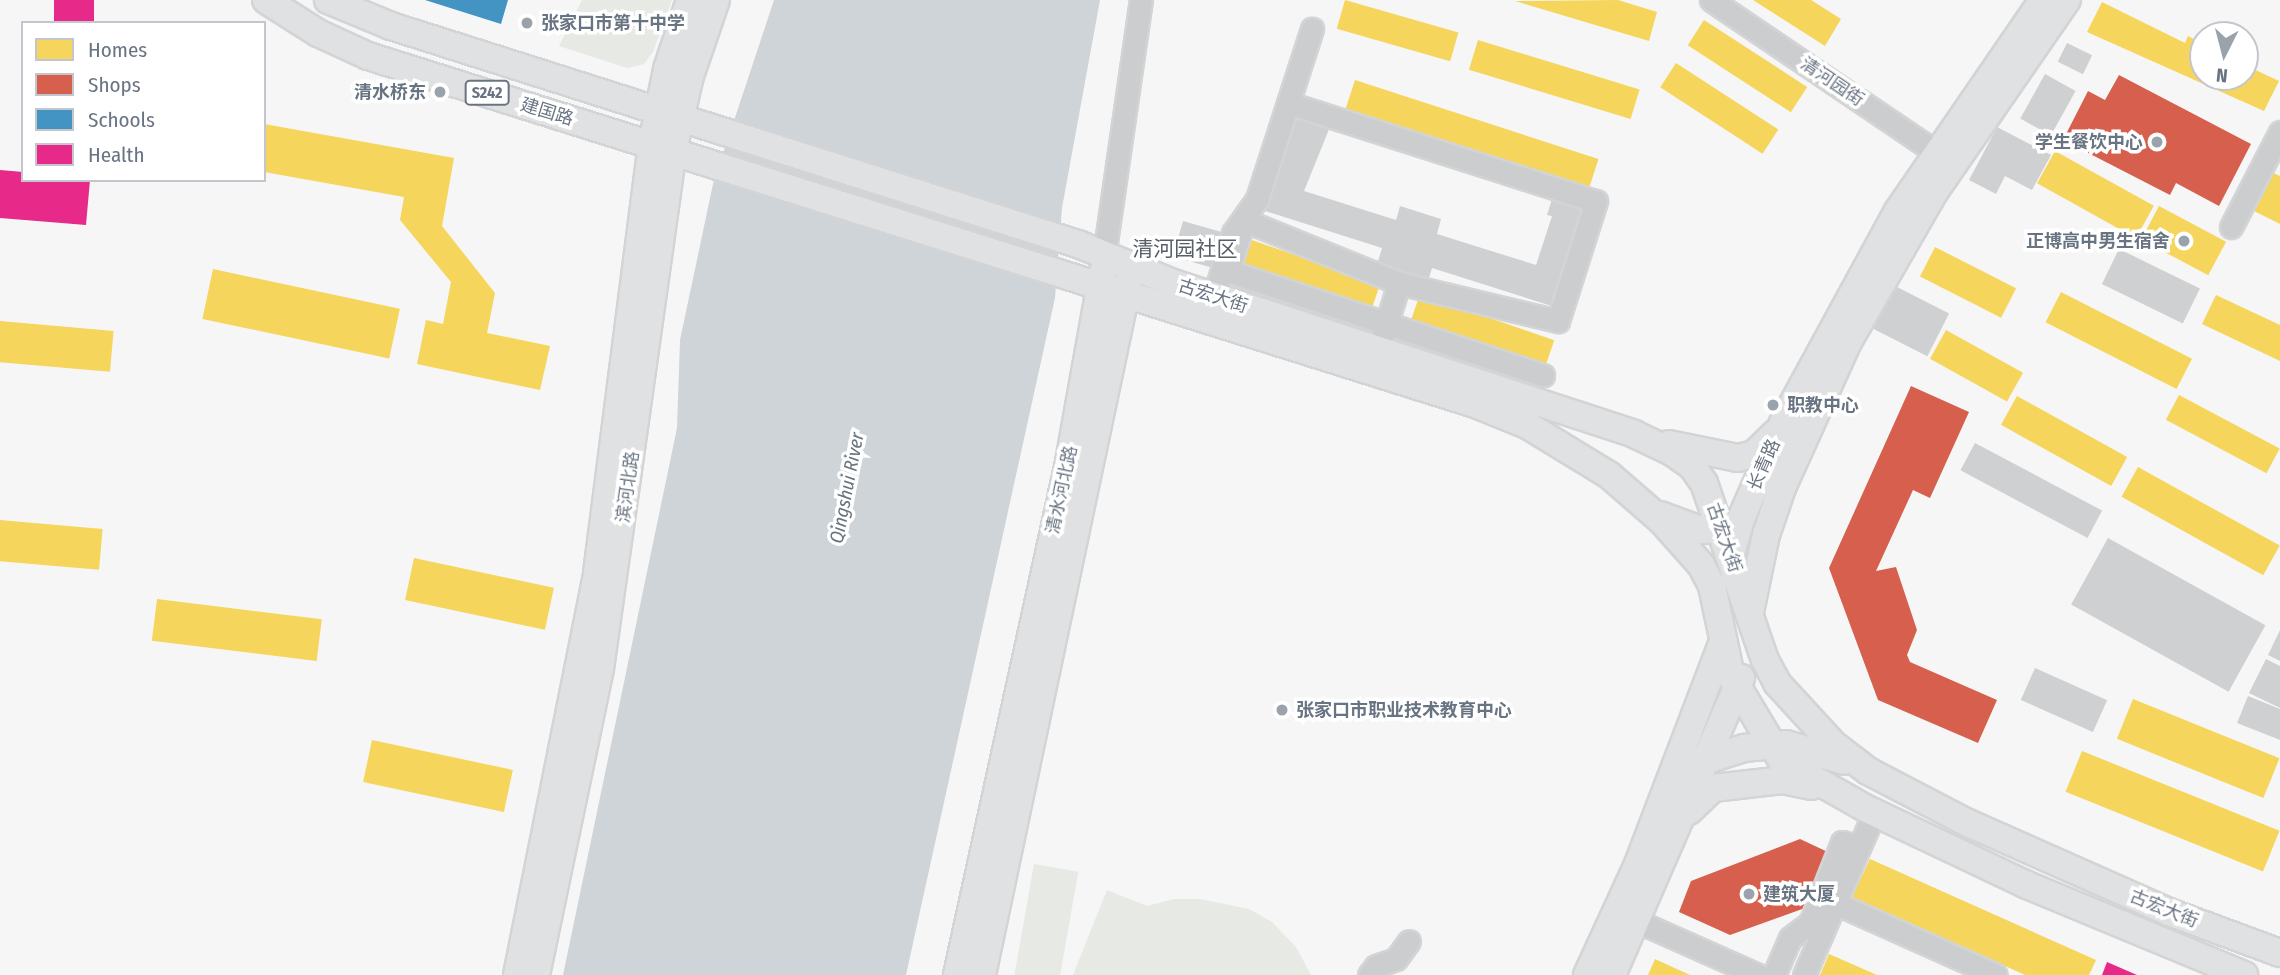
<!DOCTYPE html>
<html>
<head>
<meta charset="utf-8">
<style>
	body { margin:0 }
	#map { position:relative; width:2280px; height:975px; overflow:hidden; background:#f6f6f6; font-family:"Fira Sans Condensed","Noto Sans SC",sans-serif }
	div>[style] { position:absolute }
	.green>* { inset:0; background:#e6e9e4; transform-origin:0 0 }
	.water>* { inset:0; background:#ced4d7 }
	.homes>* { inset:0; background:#f6d55c; transform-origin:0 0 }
	.shops>* { inset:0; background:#d6604d }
	.schools>* { inset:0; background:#4393c3 }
	.health>* { inset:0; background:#e7298a; transform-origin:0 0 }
	.building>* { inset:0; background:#cfd0d1; transform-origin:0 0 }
	.roads { filter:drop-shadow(2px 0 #d3d4d5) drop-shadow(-2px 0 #d3d4d5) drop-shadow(0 2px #d3d4d5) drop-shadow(0 -2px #d3d4d5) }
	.minor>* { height:21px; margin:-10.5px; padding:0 10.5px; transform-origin:10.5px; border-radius:10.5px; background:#cccdcf }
	.major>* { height:26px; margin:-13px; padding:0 13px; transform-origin:13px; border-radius:13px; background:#e0e1e2 }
	.dots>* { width:19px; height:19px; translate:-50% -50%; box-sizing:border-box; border:4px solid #fff; border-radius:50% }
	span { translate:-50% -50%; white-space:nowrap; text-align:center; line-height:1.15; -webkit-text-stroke:7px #fff; paint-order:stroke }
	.shield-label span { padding:2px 5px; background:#fff; border:2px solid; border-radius:5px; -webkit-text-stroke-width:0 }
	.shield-label { font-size:16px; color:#697483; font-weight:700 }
	.poi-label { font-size:18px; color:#697483; font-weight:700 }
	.left { translate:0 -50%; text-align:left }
	.right { translate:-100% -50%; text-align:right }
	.street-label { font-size:18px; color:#697483 }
	.water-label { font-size:19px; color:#65747f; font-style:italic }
	.quarter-label { font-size:21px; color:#565e68 }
	.legend { position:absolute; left:21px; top:21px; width:245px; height:161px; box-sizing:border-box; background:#fff; border:2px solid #c3c7cd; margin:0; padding:9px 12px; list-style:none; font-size:21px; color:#697483 }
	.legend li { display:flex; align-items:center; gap:14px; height:35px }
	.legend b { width:35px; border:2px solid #c3c7cd }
	.north { position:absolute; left:2189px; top:21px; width:70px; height:70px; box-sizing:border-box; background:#fff; border:2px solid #c3c7cd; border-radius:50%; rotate:186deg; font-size:19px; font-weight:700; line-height:28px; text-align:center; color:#697483 }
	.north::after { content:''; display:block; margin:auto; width:24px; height:32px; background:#9aa2ab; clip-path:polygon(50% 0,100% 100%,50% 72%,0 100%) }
</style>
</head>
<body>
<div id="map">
	<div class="green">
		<i style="clip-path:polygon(582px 0,672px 0,653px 52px,644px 64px,627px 68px,559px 46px)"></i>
		<i style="left:1034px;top:864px;width:45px;height:113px;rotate:10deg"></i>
		<i style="clip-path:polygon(1107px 890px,1147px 906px,1174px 899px,1200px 899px,1249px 909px,1272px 922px,1296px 947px,1311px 975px,1073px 975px)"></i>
	</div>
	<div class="water">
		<i style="clip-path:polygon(774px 0,1100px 0,1062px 208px,1055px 298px,906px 975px,563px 975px,677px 428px,680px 340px,713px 184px)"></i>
	</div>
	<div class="homes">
		<i style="left:1345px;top:0;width:118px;height:30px;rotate:16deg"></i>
		<i style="clip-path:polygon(1618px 0,1657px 12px,1649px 41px,1515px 1px)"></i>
		<i style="clip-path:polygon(1753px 0,1811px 0,1841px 19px,1825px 46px)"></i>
		<i style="clip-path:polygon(2102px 2px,2185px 43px,2188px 36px,2203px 44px,2203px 77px,2245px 77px,2245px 65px,2279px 81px,2264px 111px,2087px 32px)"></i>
		<i style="left:1704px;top:20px;width:123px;height:30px;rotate:33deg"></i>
		<i style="left:1478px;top:40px;width:169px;height:31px;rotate:17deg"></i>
		<i style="left:1676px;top:63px;width:122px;height:29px;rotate:33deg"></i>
		<i style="left:1355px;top:80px;width:256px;height:30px;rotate:18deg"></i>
		<i style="clip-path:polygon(264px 124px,454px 158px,442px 226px,495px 293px,487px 333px,550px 346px,540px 390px,417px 364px,426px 320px,443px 324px,451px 282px,400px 220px,404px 197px,264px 172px)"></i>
		<i style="left:2055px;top:151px;width:113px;height:37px;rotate:29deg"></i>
		<i style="clip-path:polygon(2267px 170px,2280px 176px,2280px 224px,2248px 208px)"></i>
		<i style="left:2159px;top:206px;width:76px;height:38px;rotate:28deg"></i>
		<i style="left:1243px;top:237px;width:145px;height:33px;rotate:19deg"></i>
		<i style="left:1935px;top:247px;width:91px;height:33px;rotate:27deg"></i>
		<i style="left:213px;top:269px;width:191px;height:51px;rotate:12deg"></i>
		<i style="left:2061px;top:292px;width:147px;height:34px;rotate:27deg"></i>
		<i style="left:1420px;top:294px;width:142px;height:33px;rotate:19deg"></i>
		<i style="clip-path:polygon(2216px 295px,2280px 325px,2280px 361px,2202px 324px)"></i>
		<i style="left:0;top:321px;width:114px;height:41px;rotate:5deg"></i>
		<i style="left:1946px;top:330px;width:88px;height:33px;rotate:29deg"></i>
		<i style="left:2179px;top:395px;width:114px;height:28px;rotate:28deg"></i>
		<i style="left:2017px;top:396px;width:126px;height:33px;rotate:29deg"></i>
		<i style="left:2138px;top:467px;width:162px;height:34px;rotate:29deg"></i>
		<i style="left:0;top:520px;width:103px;height:41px;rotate:5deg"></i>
		<i style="left:414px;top:558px;width:143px;height:43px;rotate:12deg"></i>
		<i style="left:157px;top:599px;width:166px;height:42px;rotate:7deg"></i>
		<i style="left:2133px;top:699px;width:158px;height:43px;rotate:22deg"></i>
		<i style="left:372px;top:740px;width:144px;height:43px;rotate:12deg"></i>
		<i style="left:2082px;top:751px;width:213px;height:44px;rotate:22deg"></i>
		<i style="clip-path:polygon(1870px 859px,2096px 960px,2089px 975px,2025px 975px,1852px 897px)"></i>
		<i style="clip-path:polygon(1829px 954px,1877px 975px,1820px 975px)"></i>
		<i style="clip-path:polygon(1655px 959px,1690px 975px,1648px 975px)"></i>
	</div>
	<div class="shops">
		<i style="clip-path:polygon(2119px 75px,2251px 144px,2219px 206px,2176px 183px,2170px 195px,2063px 140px,2088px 91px,2105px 100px)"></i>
		<i style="clip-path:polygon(1911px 386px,1969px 412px,1930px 498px,1913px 490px,1876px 571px,1896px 567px,1917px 630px,1907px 655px,1910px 662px,1997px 700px,1978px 743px,1878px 700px,1829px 568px)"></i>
		<i style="clip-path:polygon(1800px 839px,1830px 853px,1805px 908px,1730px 935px,1679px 912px,1691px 881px)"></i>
	</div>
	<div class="schools">
		<i style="clip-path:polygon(425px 0,508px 0,501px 24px)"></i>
	</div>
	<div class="health">
		<i style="left:54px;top:0;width:40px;height:23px"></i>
		<i style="clip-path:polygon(0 170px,23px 172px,23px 180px,90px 180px,86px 225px,0 218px)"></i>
		<i style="clip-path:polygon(2107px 962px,2137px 975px,2102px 975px)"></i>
	</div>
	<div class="building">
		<i style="left:2067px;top:43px;width:28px;height:21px;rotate:26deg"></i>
		<i style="left:2045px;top:74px;width:35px;height:51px;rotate:29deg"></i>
		<i style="clip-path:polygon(1296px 116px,1330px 127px,1304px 191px,1396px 220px,1400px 206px,1441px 219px,1437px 234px,1536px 265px,1552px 216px,1547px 215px,1552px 199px,1589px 210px,1558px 308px,1432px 268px,1427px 284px,1376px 268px,1382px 248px,1265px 211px)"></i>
		<i style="clip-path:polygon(1997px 127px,2051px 155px,2032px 190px,2005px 176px,1996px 194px,1969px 180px)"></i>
		<i style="left:1183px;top:221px;width:41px;height:37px;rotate:16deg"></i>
		<i style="left:2119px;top:249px;width:90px;height:39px;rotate:26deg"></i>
		<i style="left:1893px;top:285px;width:63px;height:48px;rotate:27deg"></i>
		<i style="left:1975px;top:443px;width:144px;height:31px;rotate:28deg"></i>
		<i style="left:2108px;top:538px;width:180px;height:76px;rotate:29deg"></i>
		<i style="clip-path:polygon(2280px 630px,2280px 661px,2268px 655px)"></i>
		<i style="clip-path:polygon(2266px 659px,2280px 666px,2280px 708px,2249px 693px)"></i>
		<i style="left:2035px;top:668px;width:79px;height:35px;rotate:24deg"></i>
		<i style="clip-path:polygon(2248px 696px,2280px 709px,2280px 740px,2237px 723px)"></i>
	</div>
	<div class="roads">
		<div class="minor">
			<i style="left:1711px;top:0;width:287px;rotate:34.1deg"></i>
			<i style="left:1288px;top:103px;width:323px;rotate:17.7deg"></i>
			<i style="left:1596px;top:201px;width:126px;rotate:107.6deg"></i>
			<i style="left:1558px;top:321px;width:163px;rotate:-166.6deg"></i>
			<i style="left:1399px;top:283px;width:167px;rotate:-157.9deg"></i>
			<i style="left:1244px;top:220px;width:53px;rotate:107.4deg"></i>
			<i style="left:1228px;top:271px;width:332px;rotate:18.3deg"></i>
			<i style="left:2231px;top:227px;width:107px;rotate:-62.7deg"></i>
			<i style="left:1104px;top:256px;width:259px;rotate:-81.8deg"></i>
			<i style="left:1214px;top:296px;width:66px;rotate:-73.2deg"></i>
			<i style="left:1233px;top:233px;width:42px;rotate:-54.8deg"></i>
			<i style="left:1257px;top:199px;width:179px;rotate:-72.1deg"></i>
			<i style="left:1383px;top:335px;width:54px;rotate:-72.9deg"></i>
			<i style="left:1835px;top:903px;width:176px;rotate:24.1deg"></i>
			<i style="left:1621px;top:914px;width:150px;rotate:24deg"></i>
			<i style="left:1369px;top:975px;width:11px;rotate:-52deg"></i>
			<i style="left:1376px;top:966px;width:21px;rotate:-19deg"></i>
			<i style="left:1396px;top:959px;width:22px;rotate:-54deg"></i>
			<i style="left:1774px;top:975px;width:40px;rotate:-66.6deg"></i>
			<i style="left:1790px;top:938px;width:25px;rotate:-37deg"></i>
			<i style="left:1810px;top:923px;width:87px;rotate:-68.4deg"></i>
			<i style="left:1842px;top:842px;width:18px;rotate:16deg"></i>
			<i style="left:1804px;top:975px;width:176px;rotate:-66.6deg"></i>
		</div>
		<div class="major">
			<i style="left:266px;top:0;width:62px;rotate:32.4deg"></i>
			<i style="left:318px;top:33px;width:55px;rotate:24.7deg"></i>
			<i style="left:368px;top:56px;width:1160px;rotate:17.45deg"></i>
			<i style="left:1475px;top:404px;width:56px;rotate:22deg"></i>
			<i style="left:1527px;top:425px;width:96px;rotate:31.4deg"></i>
			<i style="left:1609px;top:475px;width:70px;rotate:41deg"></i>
			<i style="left:1662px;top:521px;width:59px;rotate:48.4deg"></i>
			<i style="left:1701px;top:565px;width:24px;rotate:62deg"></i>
			<i style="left:1712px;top:586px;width:92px;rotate:78.1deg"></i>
			<i style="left:1731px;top:676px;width:99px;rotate:59deg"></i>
			<i style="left:1782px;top:761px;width:98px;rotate:29.5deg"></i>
			<i style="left:1867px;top:809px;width:177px;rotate:25.4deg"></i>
			<i style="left:2027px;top:885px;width:235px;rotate:22.5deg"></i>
			<i style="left:328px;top:0;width:68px;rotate:22.4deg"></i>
			<i style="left:391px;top:26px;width:721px;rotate:17.61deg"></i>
			<i style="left:1078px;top:244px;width:103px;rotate:22.3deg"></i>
			<i style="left:1173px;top:283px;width:485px;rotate:18.1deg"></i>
			<i style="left:1634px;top:434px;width:42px;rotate:25.3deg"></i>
			<i style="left:1672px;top:452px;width:24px;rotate:35deg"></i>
			<i style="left:1692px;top:466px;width:21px;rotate:55deg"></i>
			<i style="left:1704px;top:483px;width:187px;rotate:71deg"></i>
			<i style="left:1765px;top:660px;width:26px;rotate:62deg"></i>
			<i style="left:1777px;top:683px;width:83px;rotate:47.4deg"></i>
			<i style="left:1833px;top:744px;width:44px;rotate:37.6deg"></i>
			<i style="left:1868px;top:771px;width:113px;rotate:27.5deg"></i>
			<i style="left:1968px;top:823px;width:220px;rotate:23.9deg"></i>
			<i style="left:2169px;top:912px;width:118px;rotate:20.3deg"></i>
			<i style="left:1669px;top:444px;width:70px;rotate:11.5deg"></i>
			<i style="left:1738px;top:458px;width:16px;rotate:-14deg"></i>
			<i style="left:1754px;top:454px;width:29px;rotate:-44deg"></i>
			<i style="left:1660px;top:515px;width:44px;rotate:20.1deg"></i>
			<i style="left:1701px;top:530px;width:36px;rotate:-3deg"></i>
			<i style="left:1730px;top:557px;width:37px;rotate:-74deg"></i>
			<i style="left:1740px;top:521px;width:112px;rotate:-66.4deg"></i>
			<i style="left:1785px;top:418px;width:236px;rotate:-61.4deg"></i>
			<i style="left:1898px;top:211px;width:256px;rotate:-55.5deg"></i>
			<i style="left:1750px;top:612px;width:79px;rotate:-78.3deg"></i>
			<i style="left:1766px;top:535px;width:50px;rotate:-71.2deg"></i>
			<i style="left:1782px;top:488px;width:160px;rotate:-65.7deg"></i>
			<i style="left:1848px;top:342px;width:174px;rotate:-60.1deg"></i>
			<i style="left:1935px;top:191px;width:232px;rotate:-55.4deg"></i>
			<i style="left:1695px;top:764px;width:52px;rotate:-18.1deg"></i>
			<i style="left:1744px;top:748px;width:42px;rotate:-5.4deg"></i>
			<i style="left:1786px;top:744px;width:60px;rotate:16.3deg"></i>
			<i style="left:1689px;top:811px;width:33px;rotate:-44deg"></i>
			<i style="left:1713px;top:788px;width:70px;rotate:-6.5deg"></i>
			<i style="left:1783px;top:780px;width:29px;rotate:12deg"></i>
			<i style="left:517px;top:975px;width:410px;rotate:-78.7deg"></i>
			<i style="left:597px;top:573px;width:434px;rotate:-82.7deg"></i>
			<i style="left:652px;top:143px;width:76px;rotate:-78.5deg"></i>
			<i style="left:667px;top:69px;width:73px;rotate:-71.6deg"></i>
			<i style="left:536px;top:975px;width:313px;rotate:-78.2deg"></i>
			<i style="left:600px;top:669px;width:524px;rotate:-81.99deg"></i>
			<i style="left:673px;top:150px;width:76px;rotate:-77.1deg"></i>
			<i style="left:690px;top:76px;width:80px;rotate:-71.1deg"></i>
			<i style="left:957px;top:975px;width:525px;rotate:-77.68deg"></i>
			<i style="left:1069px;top:462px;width:193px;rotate:-79.9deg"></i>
			<i style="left:982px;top:975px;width:712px;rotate:-78.09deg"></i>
			<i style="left:1587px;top:975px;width:122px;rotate:-65.3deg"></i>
			<i style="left:1638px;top:864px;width:239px;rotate:-69.1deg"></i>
			<i style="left:1612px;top:975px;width:324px;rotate:-66.5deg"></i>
		</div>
	</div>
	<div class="dots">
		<i style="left:527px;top:23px;background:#9aa2ab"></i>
		<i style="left:440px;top:92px;background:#9aa2ab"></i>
		<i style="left:2157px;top:142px;background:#9aa2ab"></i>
		<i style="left:2184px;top:241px;background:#9aa2ab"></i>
		<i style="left:1773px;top:405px;background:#9aa2ab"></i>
		<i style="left:1282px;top:710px;background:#9aa2ab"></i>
		<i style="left:1749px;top:894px;background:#9aa2ab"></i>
	</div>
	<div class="shield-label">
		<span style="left:487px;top:93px">S242</span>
	</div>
	<div class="poi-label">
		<span class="left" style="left:541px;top:23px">张家口市第十中学</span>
		<span class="right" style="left:426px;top:92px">清水桥东</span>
		<span class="right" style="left:2143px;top:142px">学生餐饮中心</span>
		<span class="right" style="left:2170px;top:241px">正博高中男生宿舍</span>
		<span class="left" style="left:1787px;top:405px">职教中心</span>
		<span class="left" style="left:1296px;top:710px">张家口市职业技术教育中心</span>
		<span class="left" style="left:1763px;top:894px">建筑大厦</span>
	</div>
	<div class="street-label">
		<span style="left:1832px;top:82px;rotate:34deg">清河园街</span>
		<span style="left:547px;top:112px;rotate:17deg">建国路</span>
		<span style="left:1213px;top:296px;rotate:18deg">古宏大街</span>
		<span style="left:1764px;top:465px;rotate:-66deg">长青路</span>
		<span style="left:628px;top:487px;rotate:-82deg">滨河北路</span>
		<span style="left:1062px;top:490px;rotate:-78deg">清水河北路</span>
		<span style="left:1724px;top:538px;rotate:71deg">古宏大街</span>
		<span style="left:2164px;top:909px;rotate:22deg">古宏大街</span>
	</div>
	<div class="water-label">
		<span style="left:847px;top:488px;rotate:-79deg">Qingshui River</span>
	</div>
	<div class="quarter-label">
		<span style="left:1185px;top:249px">清河园社区</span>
	</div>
	<ul class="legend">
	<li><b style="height:19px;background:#f6d55c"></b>Homes</li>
	<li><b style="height:19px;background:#d6604d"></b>Shops</li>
	<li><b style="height:19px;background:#4393c3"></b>Schools</li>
	<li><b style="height:19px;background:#e7298a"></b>Health</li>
	</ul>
	<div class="north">N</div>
</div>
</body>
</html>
